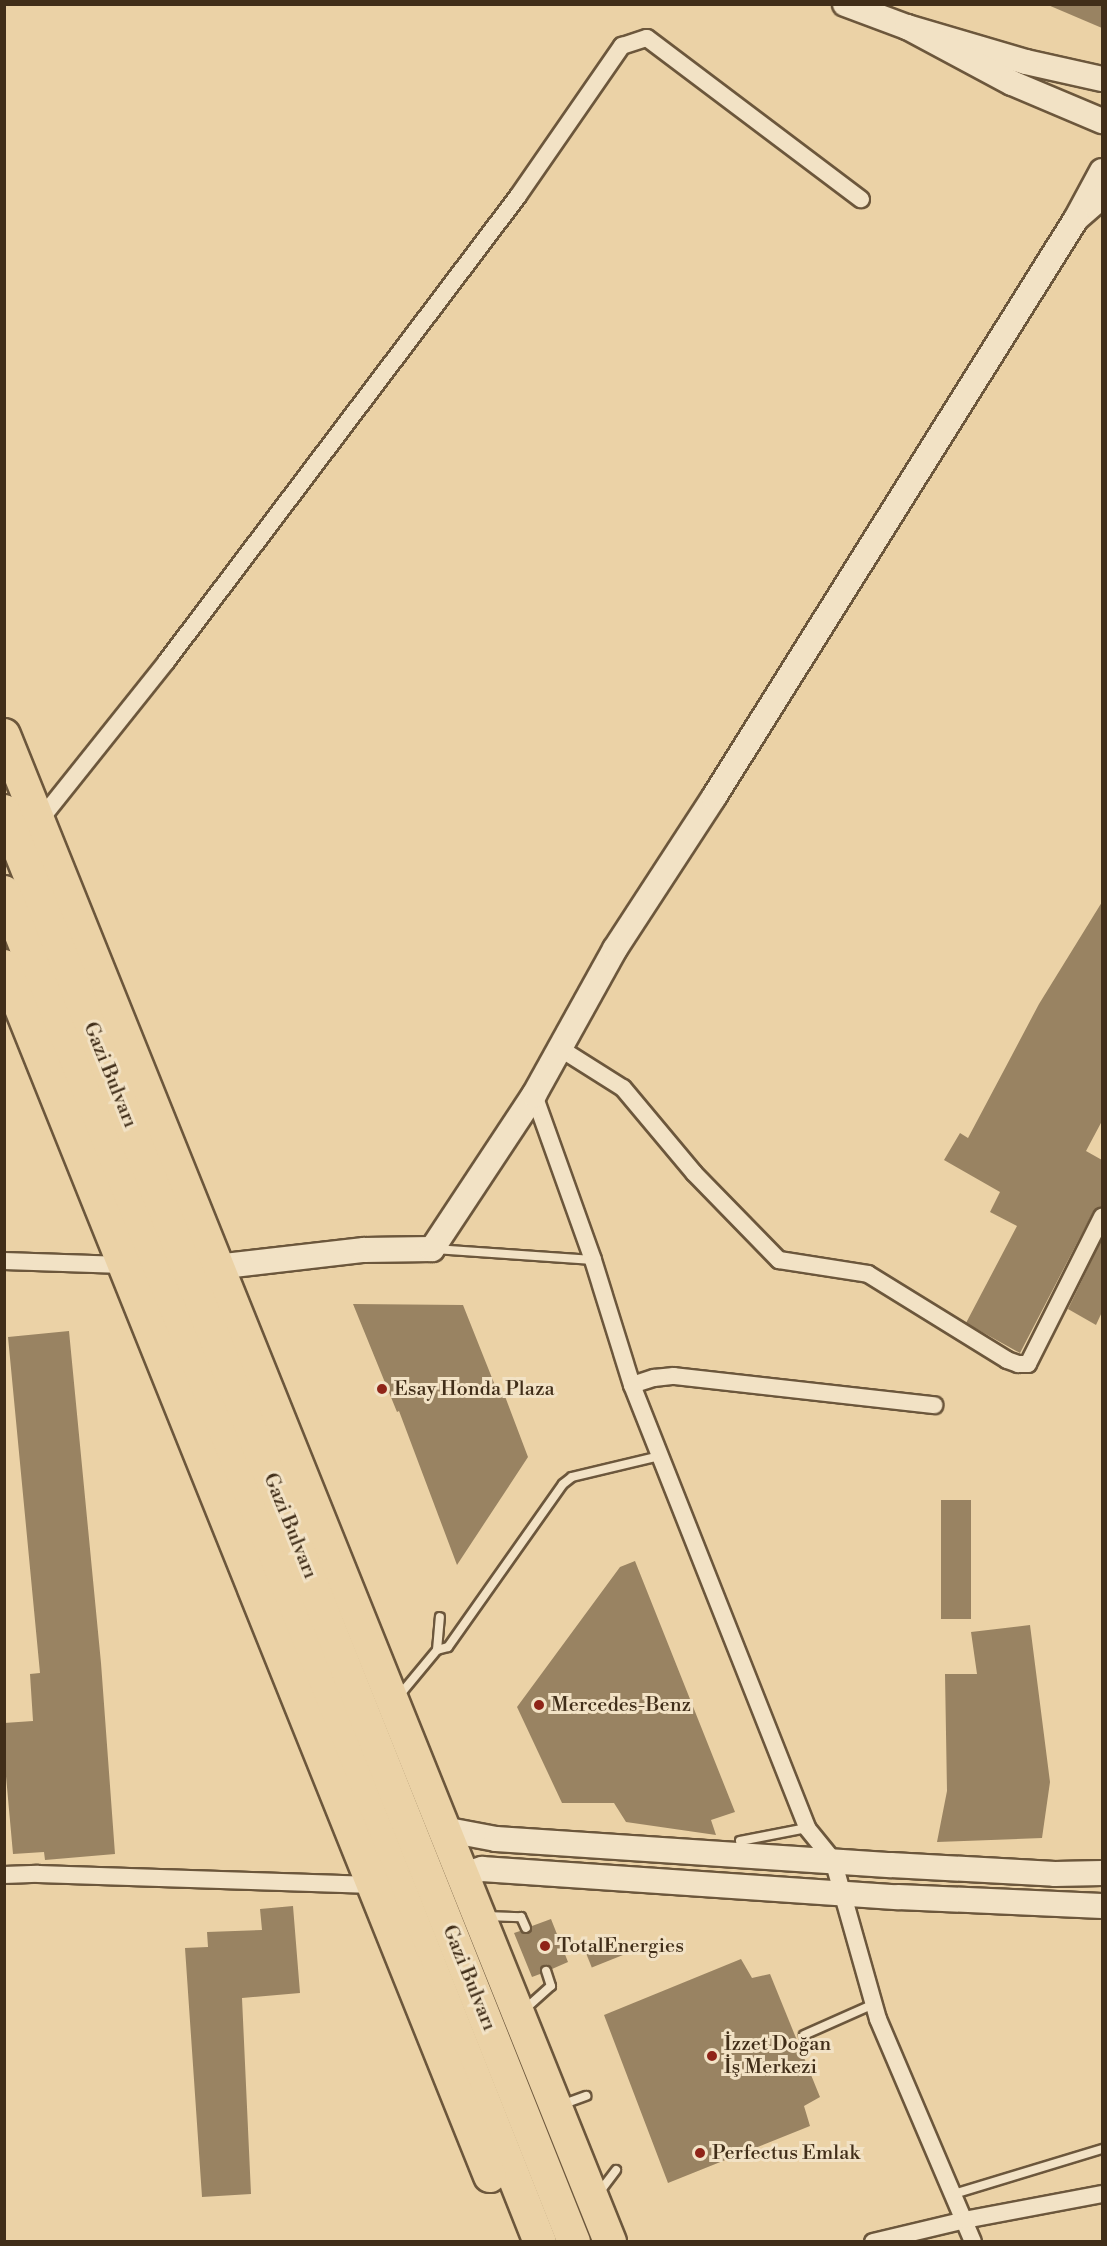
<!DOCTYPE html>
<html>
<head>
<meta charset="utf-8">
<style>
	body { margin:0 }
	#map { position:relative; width:1107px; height:2246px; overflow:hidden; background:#ebd2a6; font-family:"Libre Bodoni",serif }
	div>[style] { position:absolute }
	.building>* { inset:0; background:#998362; transform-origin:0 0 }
	.roads { filter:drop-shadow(2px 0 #6c573c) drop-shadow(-2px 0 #6c573c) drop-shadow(0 2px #6c573c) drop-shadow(0 -2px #6c573c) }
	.lane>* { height:8px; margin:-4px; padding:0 4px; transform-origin:4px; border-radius:4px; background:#f2e2c5 }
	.street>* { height:16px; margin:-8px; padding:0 8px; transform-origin:8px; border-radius:8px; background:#f2e2c5 }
	.secondary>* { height:24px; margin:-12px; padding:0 12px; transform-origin:12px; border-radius:12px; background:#f2e2c5 }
	.highway>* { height:32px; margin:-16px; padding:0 16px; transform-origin:16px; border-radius:16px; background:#ebd2a6 }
	.dots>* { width:16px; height:16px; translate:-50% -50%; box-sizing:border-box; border:3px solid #f2e2c5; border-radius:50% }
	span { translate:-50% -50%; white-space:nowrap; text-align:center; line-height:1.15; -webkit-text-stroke:6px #f2e2c5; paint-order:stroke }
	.street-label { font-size:20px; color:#412e19 }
	.poi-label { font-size:20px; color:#412e19 }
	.left { translate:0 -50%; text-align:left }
	.frame { position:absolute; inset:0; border:6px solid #412e19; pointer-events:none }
</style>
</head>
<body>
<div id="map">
	<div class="building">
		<i style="clip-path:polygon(1102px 4px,1102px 28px,1048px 5px,1048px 4px)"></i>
		<i style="clip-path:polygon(1102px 902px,1102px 1121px,1086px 1151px,1102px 1160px,1102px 1207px,1093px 1212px,1020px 1353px,966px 1323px,1017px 1226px,990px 1212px,1000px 1192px,944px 1160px,960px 1133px,968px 1138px,1039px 1004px)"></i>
		<i style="clip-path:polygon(1102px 1239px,1102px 1312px,1096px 1325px,1068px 1309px)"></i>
		<i style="clip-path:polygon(353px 1304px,463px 1305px,498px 1393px,503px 1391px,528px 1457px,457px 1565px,399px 1411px,397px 1412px)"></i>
		<i style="clip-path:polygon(69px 1331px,101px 1663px,115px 1854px,45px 1860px,44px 1852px,13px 1854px,4px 1754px,4px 1723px,33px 1721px,30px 1674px,40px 1673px,8px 1337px)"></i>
		<i style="left:941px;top:1500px;width:30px;height:119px"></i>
		<i style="clip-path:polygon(635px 1561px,735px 1812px,711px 1820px,716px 1835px,626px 1822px,614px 1803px,562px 1803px,517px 1707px,620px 1567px)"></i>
		<i style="clip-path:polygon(1030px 1625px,1050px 1782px,1042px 1838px,937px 1842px,947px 1791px,945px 1674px,977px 1674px,971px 1632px)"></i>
		<i style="clip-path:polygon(293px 1906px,300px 1993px,242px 1998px,251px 2194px,202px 2197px,185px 1948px,208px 1947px,207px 1932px,262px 1930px,260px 1909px)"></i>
		<i style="clip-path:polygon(551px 1919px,568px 1962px,552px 1969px,543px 1965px,540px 1974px,532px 1977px,514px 1933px,520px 1931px,528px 1934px,532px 1926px)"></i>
		<i style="left:616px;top:1934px;width:22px;height:35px;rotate:68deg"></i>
		<i style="clip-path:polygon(741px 1959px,752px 1978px,770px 1974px,820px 2097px,804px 2106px,810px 2126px,668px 2183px,604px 2015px)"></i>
	</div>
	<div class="roads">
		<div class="lane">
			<i style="left:435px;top:1249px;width:158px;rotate:4deg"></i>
			<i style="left:437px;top:1650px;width:11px;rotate:-15deg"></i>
			<i style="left:448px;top:1647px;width:199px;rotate:-54.8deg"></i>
			<i style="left:563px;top:1484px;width:11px;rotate:-38deg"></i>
			<i style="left:572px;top:1477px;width:90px;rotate:-13.4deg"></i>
			<i style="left:398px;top:1697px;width:61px;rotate:-50.3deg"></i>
			<i style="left:437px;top:1650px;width:33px;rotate:-85deg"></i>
			<i style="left:740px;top:1841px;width:68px;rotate:-11deg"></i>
			<i style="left:485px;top:1916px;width:36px;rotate:2deg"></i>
			<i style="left:521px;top:1917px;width:12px;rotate:66deg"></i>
			<i style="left:524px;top:2010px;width:36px;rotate:-42deg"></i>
			<i style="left:551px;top:1986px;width:16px;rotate:-108deg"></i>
			<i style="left:804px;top:2035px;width:77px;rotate:-23.9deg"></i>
			<i style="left:561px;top:2105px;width:27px;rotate:-20deg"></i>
			<i style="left:598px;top:2194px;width:30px;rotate:-53deg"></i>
			<i style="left:954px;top:2194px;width:155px;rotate:-16.9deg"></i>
		</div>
		<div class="street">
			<i style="left:40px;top:820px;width:202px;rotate:-51.4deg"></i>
			<i style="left:166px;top:662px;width:584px;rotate:-52.93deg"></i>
			<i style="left:518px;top:196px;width:183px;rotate:-55.3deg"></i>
			<i style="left:622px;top:46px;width:26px;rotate:-18deg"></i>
			<i style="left:647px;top:38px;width:268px;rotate:37deg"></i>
			<i style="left:561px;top:1049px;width:73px;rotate:32.2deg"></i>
			<i style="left:623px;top:1088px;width:111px;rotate:50.1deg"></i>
			<i style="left:694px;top:1173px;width:122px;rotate:45.7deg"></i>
			<i style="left:779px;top:1260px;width:90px;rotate:8.9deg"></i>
			<i style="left:868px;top:1274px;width:163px;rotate:31.7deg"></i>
			<i style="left:1007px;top:1360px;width:12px;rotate:20deg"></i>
			<i style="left:1018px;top:1364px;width:10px"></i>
			<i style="left:1028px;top:1364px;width:165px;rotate:-63.3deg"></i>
			<i style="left:534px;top:1095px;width:175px;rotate:70.3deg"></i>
			<i style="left:593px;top:1260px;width:131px;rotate:72.7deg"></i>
			<i style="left:632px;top:1385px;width:476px;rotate:68.4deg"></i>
			<i style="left:807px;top:1828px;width:41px;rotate:50.9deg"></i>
			<i style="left:833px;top:1860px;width:165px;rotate:74.2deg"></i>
			<i style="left:878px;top:2019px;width:242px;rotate:66.9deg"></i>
			<i style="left:4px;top:1261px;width:119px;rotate:1.9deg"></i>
			<i style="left:123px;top:1265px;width:6px;rotate:-18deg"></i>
			<i style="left:632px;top:1385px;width:23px;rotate:-18deg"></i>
			<i style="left:654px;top:1378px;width:20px;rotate:-6deg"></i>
			<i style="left:674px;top:1376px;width:262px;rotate:6.4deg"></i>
			<i style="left:4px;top:1875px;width:34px;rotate:-2deg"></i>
			<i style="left:38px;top:1874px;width:335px;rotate:1.9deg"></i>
			<i style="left:873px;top:2242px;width:95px;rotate:-13.4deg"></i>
			<i style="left:965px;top:2220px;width:139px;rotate:-10.7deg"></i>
		</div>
		<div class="secondary">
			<i style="left:845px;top:4px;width:66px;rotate:20.4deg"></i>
			<i style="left:1102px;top:79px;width:78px;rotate:-167.4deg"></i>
			<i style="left:1026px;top:62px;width:124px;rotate:-163.6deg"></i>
			<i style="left:907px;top:27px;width:119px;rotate:28.1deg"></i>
			<i style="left:1012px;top:83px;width:98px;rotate:22.9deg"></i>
			<i style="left:1102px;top:171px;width:55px;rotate:118.4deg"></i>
			<i style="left:1076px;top:219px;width:35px;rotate:-41deg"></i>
			<i style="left:216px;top:1267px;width:149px;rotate:-6.6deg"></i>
			<i style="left:364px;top:1250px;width:68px;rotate:-0.8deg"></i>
			<i style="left:432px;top:1249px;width:185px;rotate:-56.5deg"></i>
			<i style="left:534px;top:1095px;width:167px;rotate:-61deg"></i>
			<i style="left:615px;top:949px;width:181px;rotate:-56.9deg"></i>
			<i style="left:714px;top:797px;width:682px;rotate:-57.94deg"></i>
			<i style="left:443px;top:1829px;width:54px;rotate:10.7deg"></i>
			<i style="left:496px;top:1839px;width:396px;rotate:3.8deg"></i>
			<i style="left:891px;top:1865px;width:164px;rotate:3.1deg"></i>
			<i style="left:1055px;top:1874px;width:47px;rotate:-1.2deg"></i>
			<i style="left:463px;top:1875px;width:20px;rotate:-18deg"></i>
			<i style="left:482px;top:1869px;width:417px;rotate:3.9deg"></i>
			<i style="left:898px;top:1897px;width:204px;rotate:2.5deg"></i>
		</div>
		<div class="highway">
			<i style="left:4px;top:735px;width:1624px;rotate:68.09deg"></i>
			<i style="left:4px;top:811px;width:1540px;rotate:68.28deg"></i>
			<i style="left:4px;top:892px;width:1453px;rotate:68.35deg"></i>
			<i style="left:4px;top:966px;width:1304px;rotate:68.12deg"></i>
		</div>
	</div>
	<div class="dots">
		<i style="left:382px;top:1389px;background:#8f2418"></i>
		<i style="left:539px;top:1705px;background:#8f2418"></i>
		<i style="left:545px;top:1946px;background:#8f2418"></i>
		<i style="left:712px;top:2056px;background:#8f2418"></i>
		<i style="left:700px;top:2153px;background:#8f2418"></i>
	</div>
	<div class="street-label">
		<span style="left:110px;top:1075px;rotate:68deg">Gazi Bulvarı</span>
		<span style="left:290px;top:1526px;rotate:68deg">Gazi Bulvarı</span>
		<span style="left:469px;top:1978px;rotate:68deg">Gazi Bulvarı</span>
	</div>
	<div class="poi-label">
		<span class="left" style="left:394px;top:1389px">Esay Honda Plaza</span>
		<span class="left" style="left:551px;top:1705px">Mercedes-Benz</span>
		<span class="left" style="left:557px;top:1946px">TotalEnergies</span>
		<span class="left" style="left:724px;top:2056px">İzzet Doğan<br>İş Merkezi</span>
		<span class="left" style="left:712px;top:2153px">Perfectus Emlak</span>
	</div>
	<div class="frame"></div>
</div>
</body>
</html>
